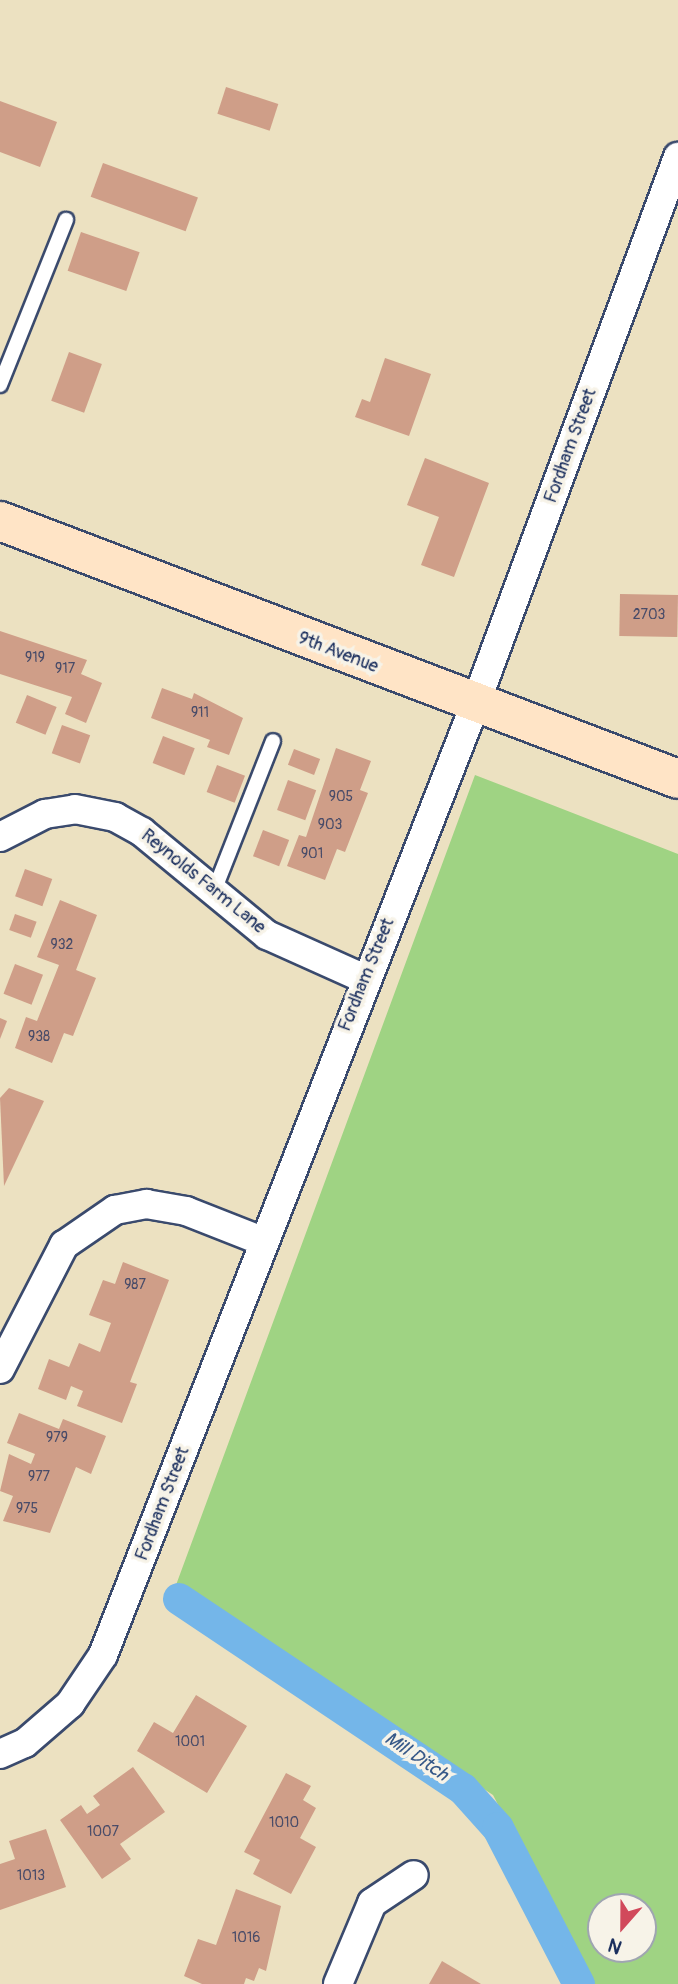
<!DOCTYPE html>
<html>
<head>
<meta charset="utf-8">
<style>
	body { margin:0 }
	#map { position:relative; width:678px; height:1984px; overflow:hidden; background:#ece1c1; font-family:Pangolin,sans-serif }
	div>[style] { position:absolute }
	.green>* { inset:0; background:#9fd383 }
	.canal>* { height:32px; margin:-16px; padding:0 16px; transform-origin:16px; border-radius:16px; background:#74b6e9 }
	.building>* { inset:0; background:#cf9e88; transform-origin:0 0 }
	.roads { filter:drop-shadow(2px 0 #3a4a6d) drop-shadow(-2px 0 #3a4a6d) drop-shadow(0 2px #3a4a6d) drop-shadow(0 -2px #3a4a6d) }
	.lane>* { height:14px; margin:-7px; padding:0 7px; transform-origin:7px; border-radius:7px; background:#fff }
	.street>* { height:28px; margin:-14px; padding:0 14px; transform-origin:14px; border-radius:14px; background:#fff }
	.secondary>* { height:38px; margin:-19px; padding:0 19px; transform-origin:19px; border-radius:19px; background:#ffe4c6 }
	span { translate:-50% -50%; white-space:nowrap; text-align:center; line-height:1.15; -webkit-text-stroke:7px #f7f3e8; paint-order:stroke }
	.number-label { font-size:14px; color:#484b68 }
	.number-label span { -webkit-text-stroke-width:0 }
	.street-label { font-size:18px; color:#1b2f5e }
	.water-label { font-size:19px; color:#365888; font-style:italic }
	.north { position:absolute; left:587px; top:1893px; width:70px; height:70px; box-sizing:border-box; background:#f7f3e8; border:2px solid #9fa5b1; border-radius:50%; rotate:201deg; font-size:19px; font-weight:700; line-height:28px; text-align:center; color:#1b2f5e }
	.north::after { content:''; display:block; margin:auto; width:24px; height:32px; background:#d1495b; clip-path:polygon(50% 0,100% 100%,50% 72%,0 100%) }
</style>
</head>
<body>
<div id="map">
	<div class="green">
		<i style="clip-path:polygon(evenodd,475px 775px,678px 854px,678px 1984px,591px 1984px,493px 1795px,176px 1585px,475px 775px,601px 1907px,643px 1907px,643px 1949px,601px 1949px,601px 1907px)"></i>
	</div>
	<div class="canal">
		<i style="left:179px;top:1599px;width:342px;rotate:33.8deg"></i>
		<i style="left:463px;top:1789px;width:52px;rotate:48.1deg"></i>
		<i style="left:498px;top:1828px;width:176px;rotate:62.6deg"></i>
	</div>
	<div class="building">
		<i style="left:226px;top:87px;width:55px;height:28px;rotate:18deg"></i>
		<i style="clip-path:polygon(0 101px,57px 122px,40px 167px,0 152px)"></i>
		<i style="left:103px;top:163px;width:101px;height:36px;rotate:20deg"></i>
		<i style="left:81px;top:232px;width:62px;height:41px;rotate:19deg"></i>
		<i style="left:69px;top:352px;width:35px;height:52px;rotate:20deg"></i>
		<i style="clip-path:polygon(385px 358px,431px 374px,409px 436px,355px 417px,362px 399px,370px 402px)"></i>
		<i style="clip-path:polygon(425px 458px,489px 483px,454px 577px,421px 565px,439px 517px,407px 505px)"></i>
		<i style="left:620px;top:594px;width:58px;height:42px;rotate:1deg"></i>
		<i style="clip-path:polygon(0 631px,87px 660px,81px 674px,102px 683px,86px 723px,65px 714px,72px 697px,0 674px)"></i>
		<i style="clip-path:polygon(162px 688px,192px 699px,194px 693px,243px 718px,229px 755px,207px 747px,210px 740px,151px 718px)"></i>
		<i style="left:27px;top:695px;width:32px;height:30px;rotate:22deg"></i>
		<i style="left:62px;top:725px;width:30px;height:30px;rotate:20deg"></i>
		<i style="left:163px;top:736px;width:34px;height:29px;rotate:21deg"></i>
		<i style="clip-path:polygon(336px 748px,371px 761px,360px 790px,368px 793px,345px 852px,337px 849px,325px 880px,287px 866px,299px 835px,306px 837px)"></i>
		<i style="left:294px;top:749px;width:28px;height:17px;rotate:21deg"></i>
		<i style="left:217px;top:765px;width:30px;height:29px;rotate:21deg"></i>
		<i style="left:288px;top:780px;width:30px;height:32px;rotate:20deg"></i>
		<i style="left:263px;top:830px;width:28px;height:28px;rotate:21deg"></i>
		<i style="left:25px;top:869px;width:29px;height:29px;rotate:20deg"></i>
		<i style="clip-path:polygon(60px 900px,97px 915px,76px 970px,96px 978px,73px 1036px,64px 1033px,52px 1063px,15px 1048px,26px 1017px,37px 1021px,59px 965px,37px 957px)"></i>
		<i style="left:15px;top:914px;width:23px;height:17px;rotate:20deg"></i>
		<i style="left:15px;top:964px;width:30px;height:32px;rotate:21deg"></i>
		<i style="clip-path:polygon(0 1018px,7px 1021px,0 1039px)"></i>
		<i style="clip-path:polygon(9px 1088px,44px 1101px,4px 1186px,0 1098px)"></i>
		<i style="clip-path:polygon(123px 1262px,169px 1280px,130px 1382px,137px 1384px,122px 1423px,77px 1406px,83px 1391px,71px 1386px,66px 1400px,38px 1389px,49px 1359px,69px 1367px,79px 1343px,100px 1352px,111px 1323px,89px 1315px,103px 1280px,115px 1284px)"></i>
		<i style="clip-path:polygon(19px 1413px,59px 1429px,63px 1419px,106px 1436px,91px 1474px,76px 1467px,50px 1533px,3px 1521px,13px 1496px,0 1491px,9px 1454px,31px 1464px,35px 1454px,7px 1443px)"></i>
		<i style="clip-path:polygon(196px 1695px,247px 1726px,207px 1793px,137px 1751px,154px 1722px,173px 1733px)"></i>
		<i style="clip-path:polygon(133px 1767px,165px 1812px,120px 1844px,131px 1859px,102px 1879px,60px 1820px,81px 1805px,87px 1814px,100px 1805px,93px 1796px)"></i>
		<i style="clip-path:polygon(286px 1773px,311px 1786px,303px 1800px,316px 1808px,300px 1838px,316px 1847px,291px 1894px,253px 1874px,260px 1860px,244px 1852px)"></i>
		<i style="clip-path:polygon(46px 1829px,66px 1887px,0 1910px,0 1864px,15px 1859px,9px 1841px)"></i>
		<i style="clip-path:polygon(236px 1889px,281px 1906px,266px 1971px,259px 1968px,254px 1981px,246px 1978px,244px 1984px,202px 1984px,184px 1976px,198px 1939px,216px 1945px)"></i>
		<i style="clip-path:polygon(442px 1961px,481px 1984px,429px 1984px)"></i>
	</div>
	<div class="roads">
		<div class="lane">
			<i style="left:0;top:385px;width:178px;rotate:-68.2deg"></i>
			<i style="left:214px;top:891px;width:161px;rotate:-68.5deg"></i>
		</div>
		<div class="street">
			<i style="left:0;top:837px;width:51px;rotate:-27.1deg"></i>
			<i style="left:45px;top:814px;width:30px;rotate:-9deg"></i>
			<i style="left:75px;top:809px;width:41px;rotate:11.3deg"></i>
			<i style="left:115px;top:817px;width:31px;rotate:29deg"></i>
			<i style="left:142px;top:832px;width:162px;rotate:39.5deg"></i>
			<i style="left:267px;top:935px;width:107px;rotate:24.2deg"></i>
			<i style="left:0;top:1369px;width:140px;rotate:-62.7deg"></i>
			<i style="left:64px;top:1245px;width:62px;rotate:-34.5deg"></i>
			<i style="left:115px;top:1210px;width:32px;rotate:-11deg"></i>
			<i style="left:146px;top:1204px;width:41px;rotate:9.9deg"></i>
			<i style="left:186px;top:1211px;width:82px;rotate:21.5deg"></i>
			<i style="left:0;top:1754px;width:27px;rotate:-24deg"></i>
			<i style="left:25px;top:1743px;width:60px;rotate:-40.9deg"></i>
			<i style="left:70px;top:1704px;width:59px;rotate:-56deg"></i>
			<i style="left:103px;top:1655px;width:1029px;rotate:-68.62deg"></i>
			<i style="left:478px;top:697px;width:576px;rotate:-69.68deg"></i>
			<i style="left:338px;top:1984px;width:88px;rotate:-67.2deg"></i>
			<i style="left:372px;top:1903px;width:50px;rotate:-33.7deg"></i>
		</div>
		<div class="secondary">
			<i style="left:0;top:521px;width:725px;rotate:20.83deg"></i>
		</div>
	</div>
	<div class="number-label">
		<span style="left:649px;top:615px">2703</span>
		<span style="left:35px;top:658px">919</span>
		<span style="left:65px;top:669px">917</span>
		<span style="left:200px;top:713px">911</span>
		<span style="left:341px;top:797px">905</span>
		<span style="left:330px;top:825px">903</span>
		<span style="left:312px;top:854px">901</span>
		<span style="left:62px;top:945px">932</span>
		<span style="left:39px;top:1037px">938</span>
		<span style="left:135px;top:1285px">987</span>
		<span style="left:57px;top:1438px">979</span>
		<span style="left:39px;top:1477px">977</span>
		<span style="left:27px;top:1509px">975</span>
		<span style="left:190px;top:1742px">1001</span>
		<span style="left:284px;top:1823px">1010</span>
		<span style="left:103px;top:1832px">1007</span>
		<span style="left:31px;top:1876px">1013</span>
		<span style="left:246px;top:1938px">1016</span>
	</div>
	<div class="street-label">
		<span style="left:571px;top:446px;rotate:-70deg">Fordham Street</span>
		<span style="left:338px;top:653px;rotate:21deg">9th Avenue</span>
		<span style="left:203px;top:882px;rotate:39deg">Reynolds Farm Lane</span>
		<span style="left:367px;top:975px;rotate:-68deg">Fordham Street</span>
		<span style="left:163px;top:1504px;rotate:-69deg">Fordham Street</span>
	</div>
	<div class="water-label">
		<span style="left:416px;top:1757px;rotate:34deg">Mill Ditch</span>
	</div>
	<div class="north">N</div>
</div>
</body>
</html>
